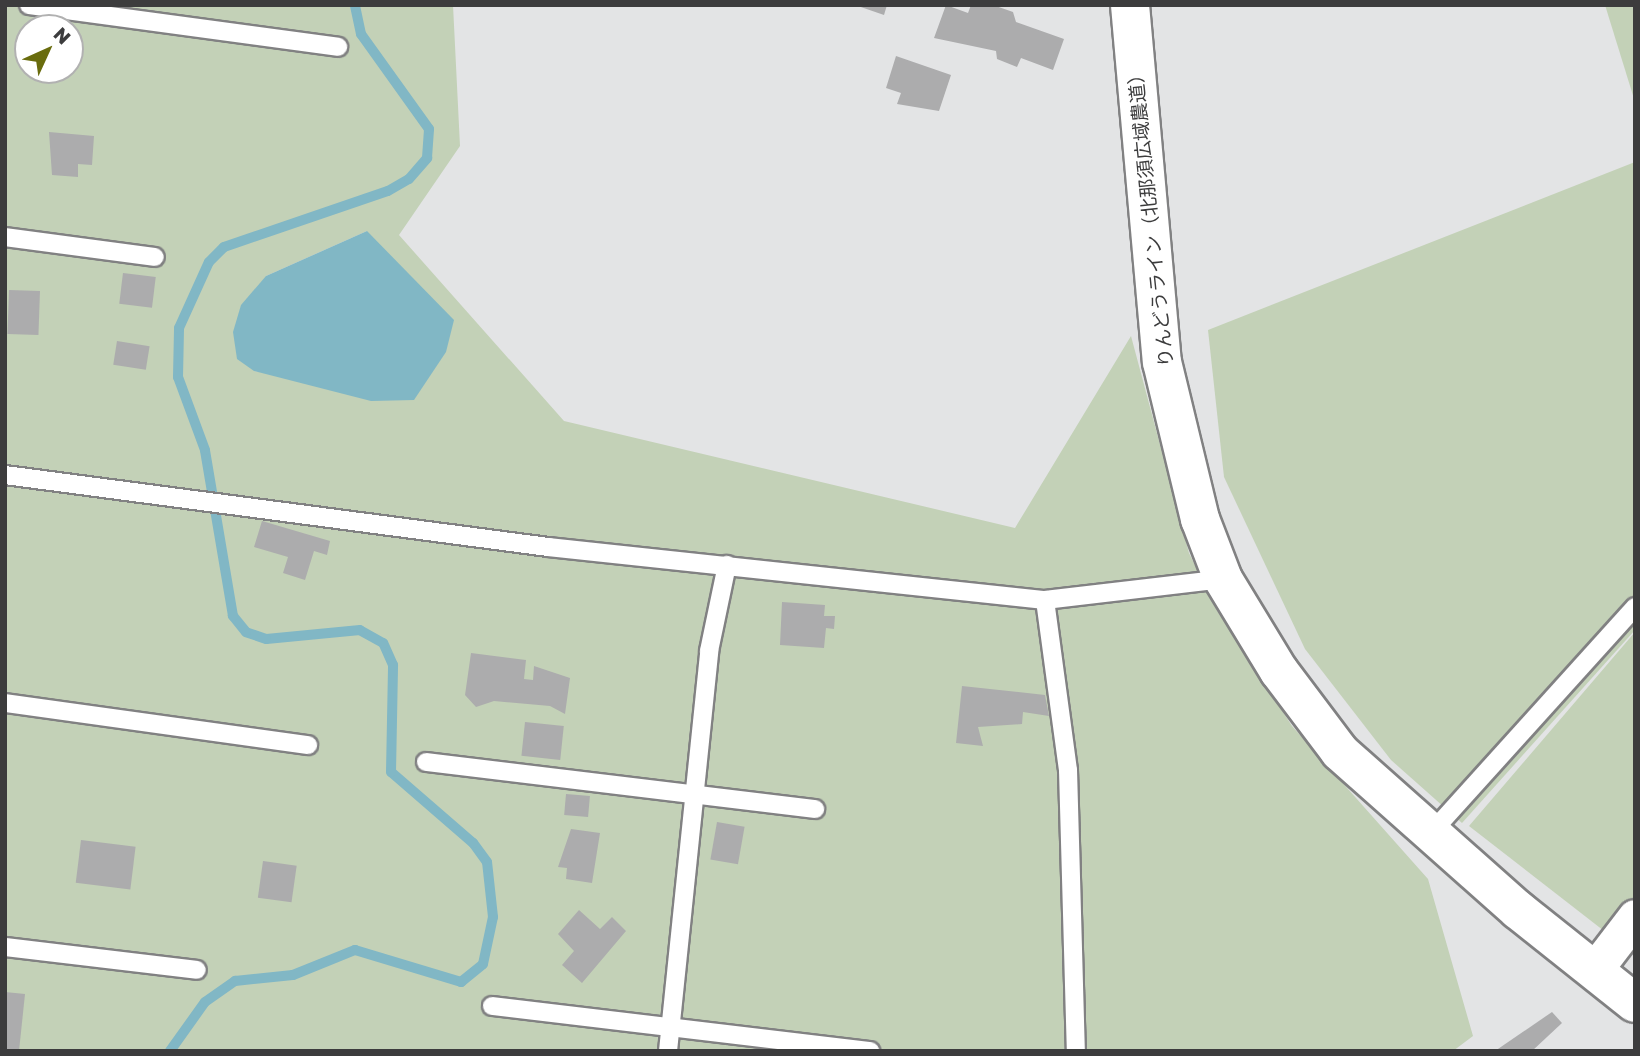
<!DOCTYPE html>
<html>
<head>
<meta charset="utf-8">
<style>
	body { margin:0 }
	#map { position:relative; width:1640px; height:1056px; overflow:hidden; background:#e3e4e5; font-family:"Golos Text","Noto Sans JP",sans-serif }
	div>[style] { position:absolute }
	.green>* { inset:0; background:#c3d1b7 }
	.water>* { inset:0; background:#81b7c5 }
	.stream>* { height:10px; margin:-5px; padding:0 5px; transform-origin:5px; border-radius:5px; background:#81b7c5 }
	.building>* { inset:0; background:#acacad; transform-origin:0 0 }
	.roads { filter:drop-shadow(2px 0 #818182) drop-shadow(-2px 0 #818182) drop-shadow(0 2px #818182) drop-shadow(0 -2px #818182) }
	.lane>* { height:18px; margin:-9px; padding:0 9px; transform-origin:9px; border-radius:9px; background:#fff }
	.street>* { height:35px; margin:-17.5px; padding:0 17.5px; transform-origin:17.5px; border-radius:17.5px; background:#fff }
	.secondary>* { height:38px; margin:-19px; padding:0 19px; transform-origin:19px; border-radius:19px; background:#fff }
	span { translate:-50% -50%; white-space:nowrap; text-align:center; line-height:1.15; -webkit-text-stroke:6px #fff; paint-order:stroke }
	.street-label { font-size:19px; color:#3c3c3d }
	.frame { position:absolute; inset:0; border:7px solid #3c3c3d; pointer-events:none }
	.north { position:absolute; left:14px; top:14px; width:70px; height:70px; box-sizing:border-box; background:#fff; border:2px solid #b1b1b1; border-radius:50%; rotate:45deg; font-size:19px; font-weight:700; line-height:28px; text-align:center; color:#3c3c3d }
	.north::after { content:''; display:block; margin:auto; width:24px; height:32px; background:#696c0d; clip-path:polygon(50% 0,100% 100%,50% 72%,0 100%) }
</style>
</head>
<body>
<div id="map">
	<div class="green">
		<i style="clip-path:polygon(evenodd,5px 5px,453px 5px,460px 146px,399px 235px,564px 421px,1015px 528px,1131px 336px,1189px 553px,1218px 612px,1292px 726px,1428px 879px,1473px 1036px,1453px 1051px,5px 1051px,5px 5px,28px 28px,70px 28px,70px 70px,28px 70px,28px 28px,5px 5px,367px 231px,307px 380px,254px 371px,266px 276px,367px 231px)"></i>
		<i style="clip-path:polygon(1605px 5px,1635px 5px,1635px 102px)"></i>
		<i style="clip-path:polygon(1635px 162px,1635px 630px,1462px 823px,1391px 760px,1305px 649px,1224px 477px,1208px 330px)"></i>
		<i style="clip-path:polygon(1635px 632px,1635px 955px,1469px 826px)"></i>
	</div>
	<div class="water">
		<i style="clip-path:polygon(367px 231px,454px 320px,446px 352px,414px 400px,371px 401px,254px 371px,237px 359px,233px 332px,241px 305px,266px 276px)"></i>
	</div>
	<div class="stream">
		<i style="left:170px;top:1051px;width:60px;rotate:-54.5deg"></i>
		<i style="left:205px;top:1002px;width:37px;rotate:-35deg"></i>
		<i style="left:235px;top:981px;width:58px;rotate:-5.9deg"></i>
		<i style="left:293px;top:975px;width:67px;rotate:-22deg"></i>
		<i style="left:355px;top:950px;width:111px;rotate:16.8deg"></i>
		<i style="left:461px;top:982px;width:28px;rotate:-39deg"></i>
		<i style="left:483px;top:964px;width:48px;rotate:-78deg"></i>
		<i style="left:493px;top:917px;width:55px;rotate:-96.2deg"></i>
		<i style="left:487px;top:862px;width:24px;rotate:-126deg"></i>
		<i style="left:473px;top:843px;width:108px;rotate:-139.1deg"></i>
		<i style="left:391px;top:772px;width:107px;rotate:-88.9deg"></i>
		<i style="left:393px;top:665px;width:24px;rotate:-114deg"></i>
		<i style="left:383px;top:643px;width:26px;rotate:-151deg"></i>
		<i style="left:360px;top:630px;width:94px;rotate:174.5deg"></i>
		<i style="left:266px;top:639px;width:21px;rotate:-161deg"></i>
		<i style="left:246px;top:632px;width:21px;rotate:-129deg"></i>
		<i style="left:233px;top:616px;width:168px;rotate:-99.6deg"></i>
		<i style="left:205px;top:450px;width:78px;rotate:-110.3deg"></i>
		<i style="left:178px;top:377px;width:49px;rotate:-88.8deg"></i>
		<i style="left:179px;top:328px;width:72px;rotate:-65.6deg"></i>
		<i style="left:209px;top:262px;width:21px;rotate:-45deg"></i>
		<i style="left:224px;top:247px;width:173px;rotate:-18.9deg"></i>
		<i style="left:388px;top:191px;width:24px;rotate:-30deg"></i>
		<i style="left:409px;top:179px;width:28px;rotate:-49deg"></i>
		<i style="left:427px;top:158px;width:29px;rotate:-86deg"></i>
		<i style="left:429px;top:129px;width:117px;rotate:-125.6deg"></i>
		<i style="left:361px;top:34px;width:30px;rotate:-102deg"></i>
	</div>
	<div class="building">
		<i style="clip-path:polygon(855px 5px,887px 5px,884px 15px)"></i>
		<i style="clip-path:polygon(946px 5px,968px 13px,971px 5px,993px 5px,1013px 12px,1016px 22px,1064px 39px,1053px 70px,1021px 58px,1017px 67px,997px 59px,996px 51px,934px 38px)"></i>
		<i style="clip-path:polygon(896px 56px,951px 75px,939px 111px,897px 104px,901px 93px,886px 88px)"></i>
		<i style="clip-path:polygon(49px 132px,94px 136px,92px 165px,78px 164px,78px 177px,52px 175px)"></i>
		<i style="left:123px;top:273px;width:33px;height:31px;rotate:7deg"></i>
		<i style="left:9px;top:290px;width:31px;height:44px;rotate:2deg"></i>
		<i style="left:117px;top:341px;width:33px;height:24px;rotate:9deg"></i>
		<i style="clip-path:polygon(262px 521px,330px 541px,327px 555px,314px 551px,305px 580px,283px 573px,288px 557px,254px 547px)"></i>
		<i style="clip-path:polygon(782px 602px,825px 605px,824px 616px,835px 616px,834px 629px,826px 628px,824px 648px,780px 645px)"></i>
		<i style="clip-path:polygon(471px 653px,526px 660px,524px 679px,533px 680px,534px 666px,570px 678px,565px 714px,550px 706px,494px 701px,476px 707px,465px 695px)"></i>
		<i style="clip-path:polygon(962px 686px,1045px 695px,1049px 716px,1023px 712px,1022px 724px,978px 727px,983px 746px,956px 743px)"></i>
		<i style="left:525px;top:722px;width:39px;height:34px;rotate:6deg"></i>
		<i style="left:566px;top:794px;width:24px;height:21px;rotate:5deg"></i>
		<i style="left:717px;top:822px;width:28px;height:38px;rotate:10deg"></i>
		<i style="clip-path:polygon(571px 829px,600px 833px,592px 883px,566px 879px,567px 868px,558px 867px)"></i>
		<i style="left:81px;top:840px;width:55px;height:43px;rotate:7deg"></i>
		<i style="left:263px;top:861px;width:34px;height:37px;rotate:8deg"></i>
		<i style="clip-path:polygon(579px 910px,600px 929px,612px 917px,626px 931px,582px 983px,562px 965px,574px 951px,558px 934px)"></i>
		<i style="clip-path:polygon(5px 992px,25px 994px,19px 1051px,5px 1051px)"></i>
		<i style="clip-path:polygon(1552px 1012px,1562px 1023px,1532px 1051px,1495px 1051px)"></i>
	</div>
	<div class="roads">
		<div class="lane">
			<i style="left:29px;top:5px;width:312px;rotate:7.7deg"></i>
			<i style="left:5px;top:237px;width:151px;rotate:7.6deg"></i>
			<i style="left:5px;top:475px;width:548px;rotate:7.55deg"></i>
			<i style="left:548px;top:547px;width:500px;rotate:6.1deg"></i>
			<i style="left:1045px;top:600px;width:179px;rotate:-6.7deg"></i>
			<i style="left:1045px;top:600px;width:172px;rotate:82.3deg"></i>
			<i style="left:1068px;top:770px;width:281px;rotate:88.4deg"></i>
			<i style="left:5px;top:703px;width:306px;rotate:7.9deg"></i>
			<i style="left:426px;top:762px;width:392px;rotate:6.9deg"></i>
			<i style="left:1430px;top:834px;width:306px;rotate:-47.9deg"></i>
			<i style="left:5px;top:947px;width:193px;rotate:6.8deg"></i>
			<i style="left:492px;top:1006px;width:381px;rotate:6.8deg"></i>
			<i style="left:668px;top:1051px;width:402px;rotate:-84.1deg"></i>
			<i style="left:709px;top:651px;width:88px;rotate:-78.2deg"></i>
		</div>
		<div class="street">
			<i style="left:1596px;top:968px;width:64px;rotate:-52.6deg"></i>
		</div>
		<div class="secondary">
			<i style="left:1130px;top:5px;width:358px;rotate:84.9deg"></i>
			<i style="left:1162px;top:362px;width:162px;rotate:76.4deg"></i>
			<i style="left:1200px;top:519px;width:64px;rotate:69deg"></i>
			<i style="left:1223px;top:579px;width:108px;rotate:58.7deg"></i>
			<i style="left:1279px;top:671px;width:101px;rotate:53deg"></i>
			<i style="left:1340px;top:752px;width:238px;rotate:41.6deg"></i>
			<i style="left:1518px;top:910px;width:149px;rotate:38.5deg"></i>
		</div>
	</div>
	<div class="street-label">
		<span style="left:1150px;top:216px;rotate:-96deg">りんどうライン（北那須広域農道）</span>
	</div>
	<div class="frame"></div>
	<div class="north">N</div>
</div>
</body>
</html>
